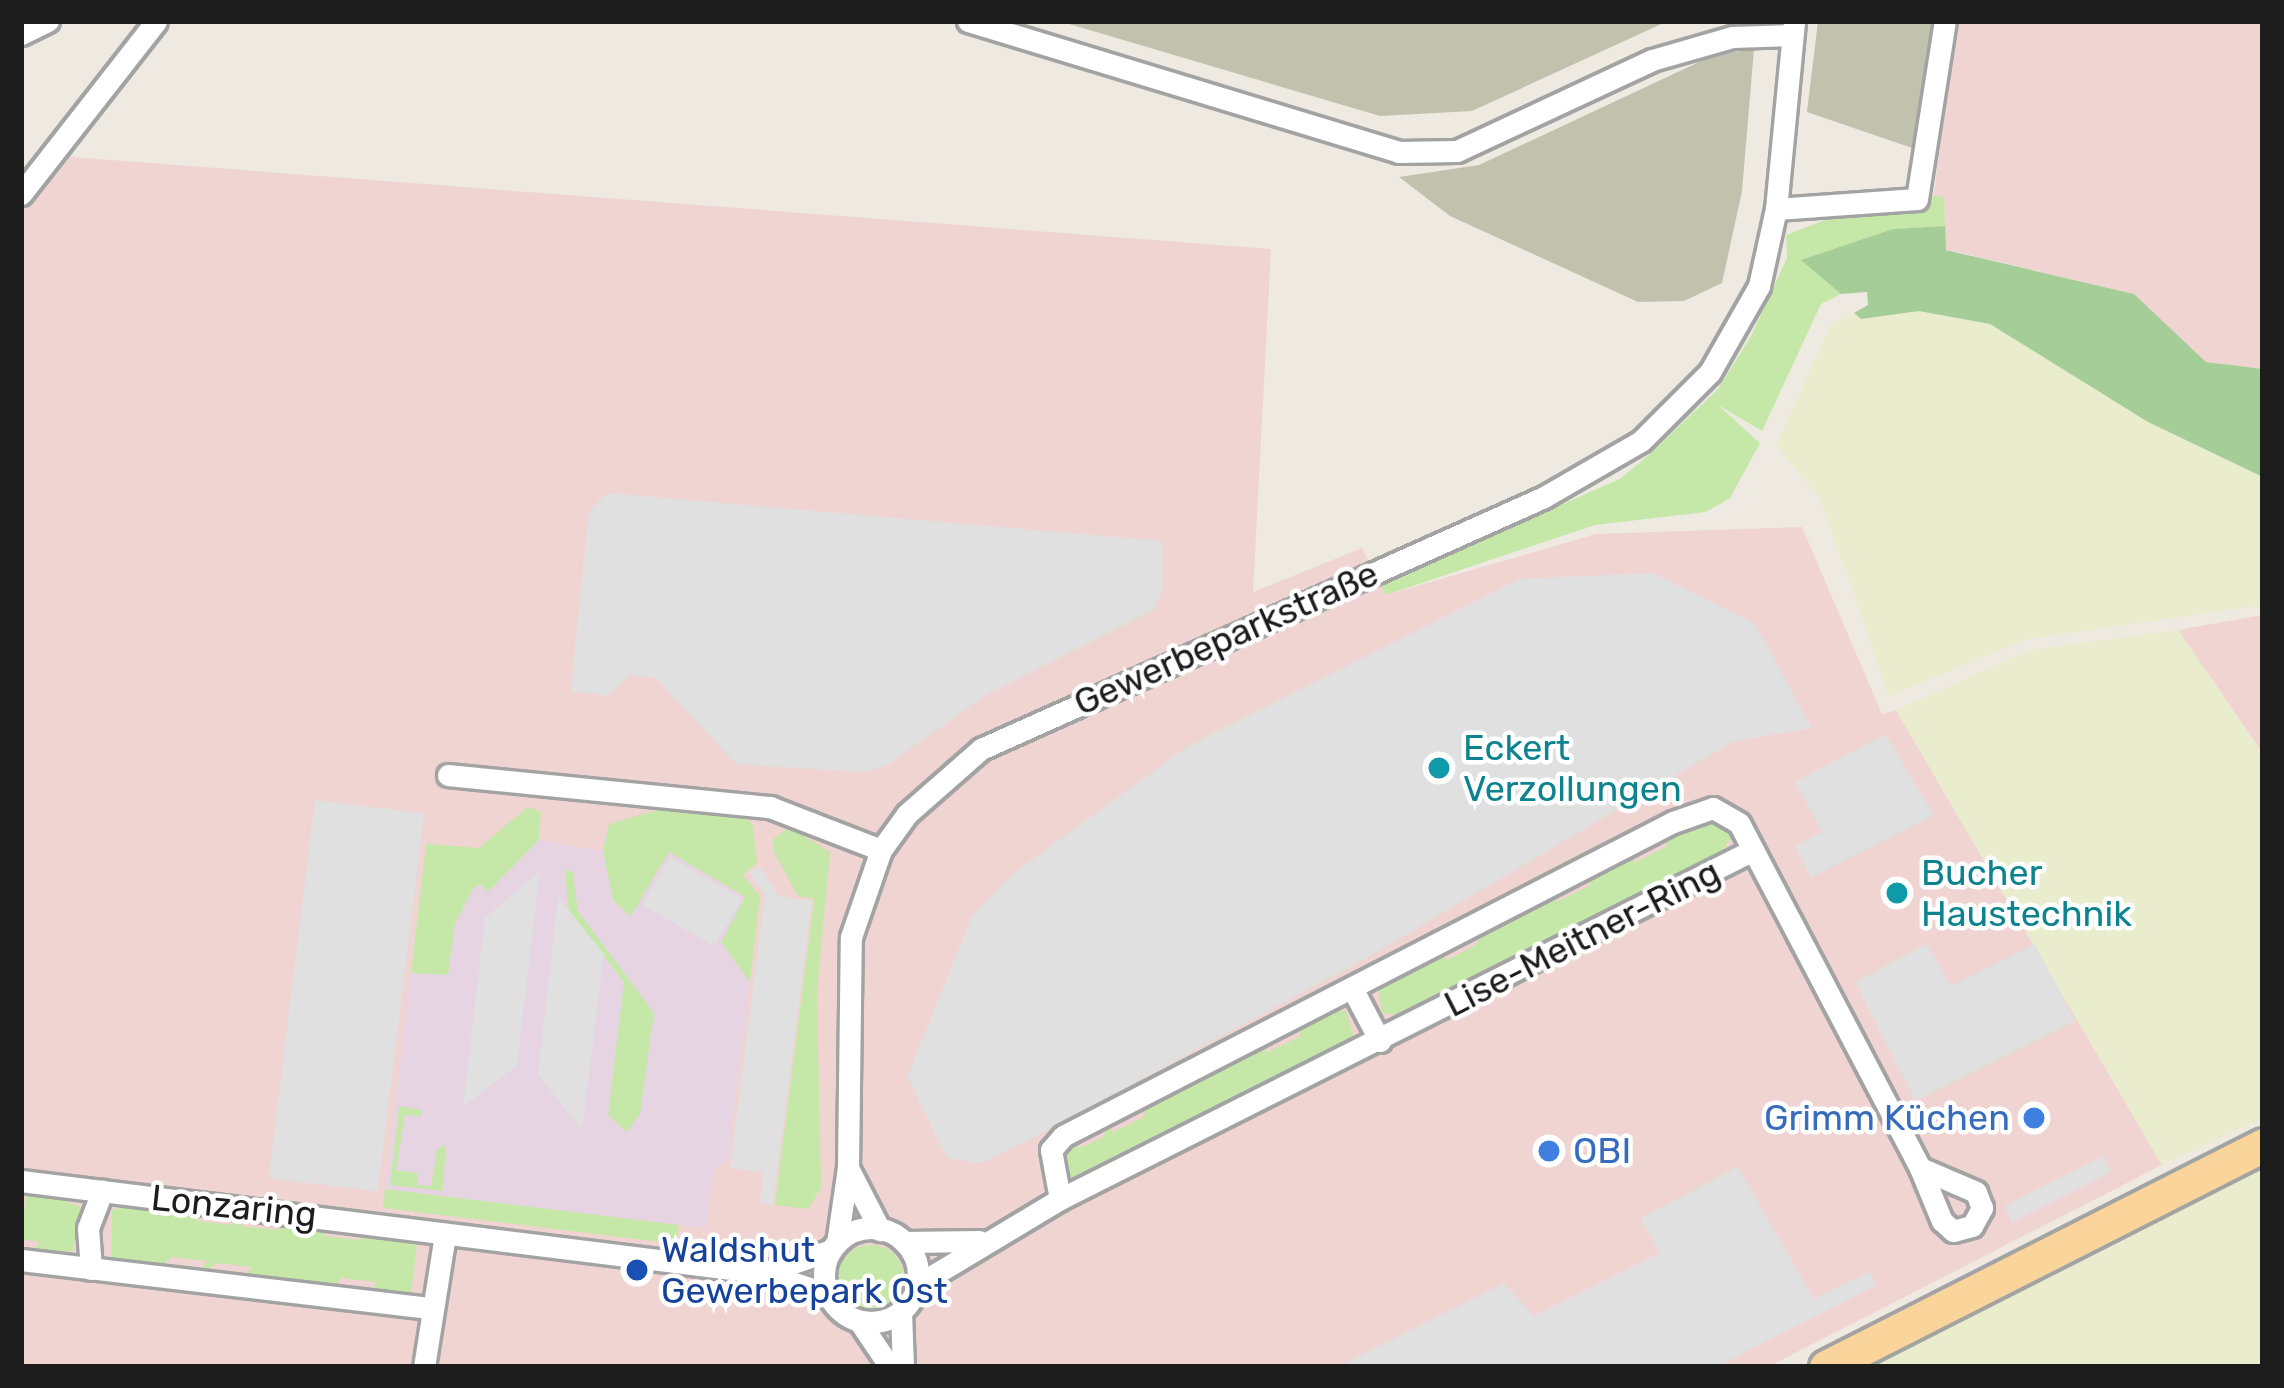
<!DOCTYPE html>
<html>
<head>
<meta charset="utf-8">
<style>
	body { margin:0 }
	#map { position:relative; width:2284px; height:1388px; overflow:hidden; background:#eeeae2; font-family:Rubik,sans-serif }
	div>[style] { position:absolute }
	.commercial>* { inset:0; background:#efd4d1 }
	.industrial>* { inset:0; background:#e7d4e3 }
	.construction>* { inset:0; background:#c1c2ae }
	.farmland>* { inset:0; background:#e9edcd }
	.grass>* { inset:0; background:#c5e8a8; transform-origin:0 0 }
	.round { border-radius:50% }
	.forest>* { inset:0; background:#a5cd97 }
	.parking>* { inset:0; background:#e0e0e0; transform-origin:0 0 }
	.roads { filter:drop-shadow(3px 0 #a3a3a3) drop-shadow(-3px 0 #a3a3a3) drop-shadow(0 3px #a3a3a3) drop-shadow(0 -3px #a3a3a3) }
	.street>* { height:21px; margin:-10.5px; padding:0 10.5px; transform-origin:10.5px; border-radius:10.5px; background:#fff }
	.street>.ring { margin:-10.5px; padding:0; box-sizing:content-box; background:none; border:21px solid #fff; border-radius:50% }
	.primary>* { height:33px; margin:-16.5px; padding:0 16.5px; transform-origin:16.5px; border-radius:16.5px; background:#fad59b }
	.dots>* { width:33px; height:33px; translate:-50% -50%; box-sizing:border-box; border:6px solid #fff; border-radius:50% }
	span { translate:-50% -50%; white-space:nowrap; text-align:center; line-height:1.15; -webkit-text-stroke:9px #fff; paint-order:stroke }
	.street-label { font-size:36px; color:#1c1c1c }
	.culture-label { font-size:36px; color:#0d838f }
	.left { translate:0 -50%; text-align:left }
	.shop-label { font-size:36px; color:#366cbe }
	.right { translate:-100% -50%; text-align:right }
	.transit-label { font-size:36px; color:#164399 }
	.frame { position:absolute; inset:0; border:24px solid #1c1c1c; pointer-events:none }
</style>
</head>
<body>
<div id="map">
	<div class="commercial">
		<i style="clip-path:polygon(1955px 21px,2263px 21px,2263px 369px,2206px 362px,2134px 294px,1945px 249px,1944px 197px,1934px 195px)"></i>
		<i style="clip-path:polygon(51px 141px,72px 157px,1271px 249px,1253px 592px,1362px 548px,1386px 595px,1596px 534px,1802px 527px,1882px 714px,1896px 710px,2162px 1165px,1768px 1367px,21px 1367px,21px 176px)"></i>
		<i style="clip-path:polygon(2263px 615px,2263px 754px,2178px 630px)"></i>
	</div>
	<div class="industrial">
		<i style="clip-path:polygon(510px 821px,540px 826px,540px 840px,594px 850px,603px 851px,604px 835px,724px 851px,760px 896px,728px 1159px,713px 1172px,706px 1228px,385px 1189px,426px 844px,479px 848px)"></i>
	</div>
	<div class="construction">
		<i style="clip-path:polygon(1059px 21px,1668px 21px,1472px 111px,1380px 116px)"></i>
		<i style="clip-path:polygon(1818px 21px,1932px 21px,1915px 149px,1807px 112px)"></i>
		<i style="clip-path:polygon(1754px 49px,1742px 191px,1722px 283px,1684px 301px,1638px 302px,1450px 216px,1399px 177px,1479px 165px,1714px 55px)"></i>
	</div>
	<div class="farmland">
		<i style="clip-path:polygon(1919px 311px,1990px 324px,2148px 422px,2263px 477px,2263px 605px,2028px 639px,1889px 696px,1820px 498px,1776px 446px,1831px 324px,1854px 313px,1861px 319px)"></i>
		<i style="clip-path:polygon(2178px 630px,2263px 754px,2263px 1118px,2162px 1165px,1896px 710px,2030px 650px)"></i>
		<i style="clip-path:polygon(2263px 1169px,2263px 1367px,1871px 1367px,2226px 1187px)"></i>
	</div>
	<div class="grass">
		<i style="clip-path:polygon(1934px 195px,1944px 197px,1945px 226px,1893px 229px,1802px 260px,1841px 294px,1821px 304px,1762px 431px,1718px 405px,1760px 443px,1730px 498px,1706px 512px,1595px 525px,1386px 595px,1380px 584px,1620px 479px,1651px 453px,1718px 389px,1751px 336px,1787px 258px,1786px 235px,1830px 218px,1920px 212px)"></i>
		<i style="clip-path:polygon(528px 807px,541px 812px,539px 840px,488px 892px,481px 884px,473px 889px,455px 924px,448px 975px,411px 973px,426px 844px,479px 848px)"></i>
		<i style="clip-path:polygon(669px 807px,744px 815px,753px 826px,757px 863px,743px 875px,760px 896px,750px 982px,721px 942px,745px 897px,669px 852px,630px 917px,613px 900px,603px 851px,609px 824px)"></i>
		<i style="clip-path:polygon(1709px 820px,1733px 834px,1716px 862px,1421px 1014px,1383px 1014px,1378px 989px,1398px 970px,1446px 944px,1445px 961px,1478px 944px,1480px 927px,1558px 886px,1557px 902px,1589px 886px,1592px 869px,1635px 847px,1634px 863px,1666px 847px,1669px 829px)"></i>
		<i style="clip-path:polygon(790px 827px,830px 852px,817px 993px,821px 1188px,808px 1209px,775px 1205px,814px 899px,798px 896px,774px 852px,772px 840px)"></i>
		<i style="clip-path:polygon(565px 870px,573px 872px,578px 911px,654px 1013px,640px 1114px,627px 1132px,608px 1115px,624px 982px,568px 909px)"></i>
		<i style="clip-path:polygon(1324px 1011px,1346px 1011px,1355px 1040px,1078px 1180px,1066px 1177px,1060px 1162px,1080px 1133px,1079px 1148px,1104px 1137px,1106px 1120px,1113px 1116px,1112px 1133px,1144px 1117px,1147px 1099px,1268px 1037px,1266px 1053px,1299px 1037px,1302px 1019px)"></i>
		<i style="clip-path:polygon(399px 1106px,422px 1110px,422px 1116px,405px 1115px,396px 1170px,417px 1173px,417px 1185px,431px 1186px,437px 1150px,446px 1144px,443px 1191px,390px 1185px)"></i>
		<i style="clip-path:polygon(2263px 1160px,2263px 1169px,1871px 1367px,1850px 1367px)"></i>
		<i style="clip-path:polygon(27px 1187px,81px 1207px,73px 1251px,29px 1254px,40px 1242px,21px 1239px)"></i>
		<i style="left:385px;top:1189px;width:296px;height:19px;rotate:7deg"></i>
		<i style="clip-path:polygon(145px 1202px,206px 1208px,197px 1221px,232px 1225px,244px 1212px,251px 1213px,241px 1226px,277px 1230px,288px 1217px,334px 1223px,324px 1236px,360px 1240px,371px 1227px,409px 1236px,417px 1246px,411px 1292px,367px 1295px,377px 1282px,341px 1278px,330px 1291px,242px 1279px,252px 1267px,216px 1263px,205px 1275px,197px 1274px,207px 1261px,171px 1257px,159px 1270px,111px 1257px,112px 1210px)"></i>
		<i class="round" style="left:838px;top:1245px;width:66px;height:66px"></i>
	</div>
	<div class="forest">
		<i style="clip-path:polygon(1945px 226px,1946px 250px,2134px 294px,2206px 362px,2263px 369px,2263px 477px,2148px 422px,1990px 324px,1919px 311px,1861px 319px,1854px 313px,1868px 305px,1867px 292px,1841px 294px,1801px 260px,1893px 229px)"></i>
	</div>
	<div class="parking">
		<i style="clip-path:polygon(607px 493px,1162px 541px,1162px 593px,1154px 610px,986px 695px,886px 766px,863px 772px,736px 764px,656px 678px,630px 675px,609px 696px,571px 691px,589px 511px)"></i>
		<i style="clip-path:polygon(1652px 573px,1755px 624px,1812px 728px,1732px 742px,1368px 957px,1027px 1141px,980px 1163px,947px 1158px,907px 1077px,972px 916px,1014px 873px,1187px 747px,1519px 579px)"></i>
		<i style="clip-path:polygon(1885px 734px,1934px 815px,1811px 878px,1795px 846px,1822px 832px,1795px 782px)"></i>
		<i style="left:315px;top:800px;width:110px;height:381px;rotate:7deg"></i>
		<i style="left:670px;top:857px;width:83px;height:55px;rotate:30deg"></i>
		<i style="clip-path:polygon(759px 865px,779px 896px,812px 901px,773px 1205px,760px 1203px,763px 1172px,730px 1168px,765px 895px,749px 873px)"></i>
		<i style="clip-path:polygon(540px 871px,517px 1065px,463px 1107px,485px 918px)"></i>
		<i style="clip-path:polygon(558px 897px,604px 954px,582px 1131px,538px 1074px)"></i>
		<i style="clip-path:polygon(1927px 944px,1951px 986px,2035px 944px,2075px 1021px,1915px 1101px,1855px 982px)"></i>
		<i style="left:2103px;top:1156px;width:18px;height:111px;rotate:63deg"></i>
		<i style="clip-path:polygon(1738px 1167px,1814px 1299px,1869px 1272px,1877px 1285px,1716px 1367px,1338px 1367px,1504px 1283px,1534px 1316px,1660px 1253px,1640px 1218px)"></i>
	</div>
	<div class="roads">
		<div class="street">
			<i style="left:968px;top:21px;width:450px;rotate:16.9deg"></i>
			<i style="left:1398px;top:152px;width:59px;rotate:-1deg"></i>
			<i style="left:1457px;top:151px;width:215px;rotate:-25deg"></i>
			<i style="left:1652px;top:60px;width:83px;rotate:-16deg"></i>
			<i style="left:1732px;top:37px;width:60px;rotate:-1.9deg"></i>
			<i style="left:21px;top:34px;width:30px;rotate:-26deg"></i>
			<i style="left:21px;top:194px;width:219px;rotate:-52deg"></i>
			<i style="left:1776px;top:209px;width:141px;rotate:-4.1deg"></i>
			<i style="left:1917px;top:199px;width:180px;rotate:-81.1deg"></i>
			<i style="left:448px;top:775px;width:324px;rotate:5.7deg"></i>
			<i style="left:770px;top:807px;width:119px;rotate:21.2deg"></i>
			<i style="left:1753px;top:850px;width:776px;rotate:153.27deg"></i>
			<i style="left:1060px;top:1199px;width:50px;rotate:-100.4deg"></i>
			<i style="left:1051px;top:1150px;width:18px;rotate:-49deg"></i>
			<i style="left:1063px;top:1136px;width:686px;rotate:-27.24deg"></i>
			<i style="left:1673px;top:822px;width:42px;rotate:-19.3deg"></i>
			<i style="left:1713px;top:808px;width:30px;rotate:30deg"></i>
			<i style="left:1739px;top:823px;width:390px;rotate:62.3deg"></i>
			<i style="left:1920px;top:1168px;width:57px;rotate:67.5deg"></i>
			<i style="left:1942px;top:1221px;width:15px;rotate:42deg"></i>
			<i style="left:1953px;top:1231px;width:20px;rotate:-15deg"></i>
			<i style="left:1972px;top:1226px;width:21px;rotate:-61deg"></i>
			<i style="left:1982px;top:1208px;width:17px;rotate:-111deg"></i>
			<i style="left:1976px;top:1192px;width:61px;rotate:-156.8deg"></i>
			<i style="left:1352px;top:988px;width:60px;rotate:62.2deg"></i>
			<i style="left:848px;top:1168px;width:70px;rotate:62.7deg"></i>
			<i style="left:21px;top:1181px;width:749px;rotate:7.06deg"></i>
			<i style="left:764px;top:1273px;width:67px;rotate:18.2deg"></i>
			<i class="ring" style="left:824px;top:1228px;width:73px;height:73px"></i>
			<i style="left:904px;top:1242px;width:75px;rotate:-0.8deg"></i>
			<i style="left:837px;top:1243px;width:76px;rotate:-81.7deg"></i>
			<i style="left:848px;top:1168px;width:231px;rotate:-89.3deg"></i>
			<i style="left:851px;top:937px;width:92px;rotate:-71deg"></i>
			<i style="left:881px;top:850px;width:44px;rotate:-54.2deg"></i>
			<i style="left:907px;top:814px;width:98px;rotate:-41.3deg"></i>
			<i style="left:981px;top:749px;width:617px;rotate:-24.11deg"></i>
			<i style="left:1544px;top:497px;width:112px;rotate:-30deg"></i>
			<i style="left:1641px;top:441px;width:98px;rotate:-45deg"></i>
			<i style="left:1710px;top:372px;width:99px;rotate:-60.3deg"></i>
			<i style="left:1759px;top:286px;width:79px;rotate:-77.6deg"></i>
			<i style="left:1776px;top:209px;width:189px;rotate:-84.5deg"></i>
			<i style="left:21px;top:1260px;width:411px;rotate:6.7deg"></i>
			<i style="left:91px;top:1269px;width:41px;rotate:-94.2deg"></i>
			<i style="left:88px;top:1228px;width:40px;rotate:-69deg"></i>
			<i style="left:764px;top:1273px;width:71px;rotate:-18.9deg"></i>
			<i style="left:917px;top:1285px;width:167px;rotate:-31deg"></i>
			<i style="left:901px;top:1311px;width:56px;rotate:88deg"></i>
			<i style="left:859px;top:1321px;width:55px;rotate:56deg"></i>
			<i style="left:424px;top:1367px;width:134px;rotate:-81deg"></i>
		</div>
		<div class="primary">
			<i style="left:1826px;top:1367px;width:490px;rotate:-26.9deg"></i>
		</div>
	</div>
	<div class="dots">
		<i style="left:1439px;top:768px;background:#0f9aa8"></i>
		<i style="left:1897px;top:893px;background:#0f9aa8"></i>
		<i style="left:2034px;top:1118px;background:#3f7fe0"></i>
		<i style="left:1549px;top:1151px;background:#3f7fe0"></i>
		<i style="left:637px;top:1270px;background:#1a4fb4"></i>
	</div>
	<div class="street-label">
		<span style="left:1226px;top:638px;rotate:-24deg">Gewerbeparkstraße</span>
		<span style="left:1582px;top:938px;rotate:-27deg">Lise-Meitner-Ring</span>
		<span style="left:234px;top:1206px;rotate:6deg">Lonzaring</span>
	</div>
	<div class="culture-label">
		<span class="left" style="left:1463px;top:768px">Eckert<br>Verzollungen</span>
		<span class="left" style="left:1921px;top:893px">Bucher<br>Haustechnik</span>
	</div>
	<div class="shop-label">
		<span class="right" style="left:2010px;top:1118px">Grimm Küchen</span>
		<span class="left" style="left:1573px;top:1151px">OBI</span>
	</div>
	<div class="transit-label">
		<span class="left" style="left:661px;top:1270px">Waldshut<br>Gewerbepark Ost</span>
	</div>
	<div class="frame"></div>
</div>
</body>
</html>
